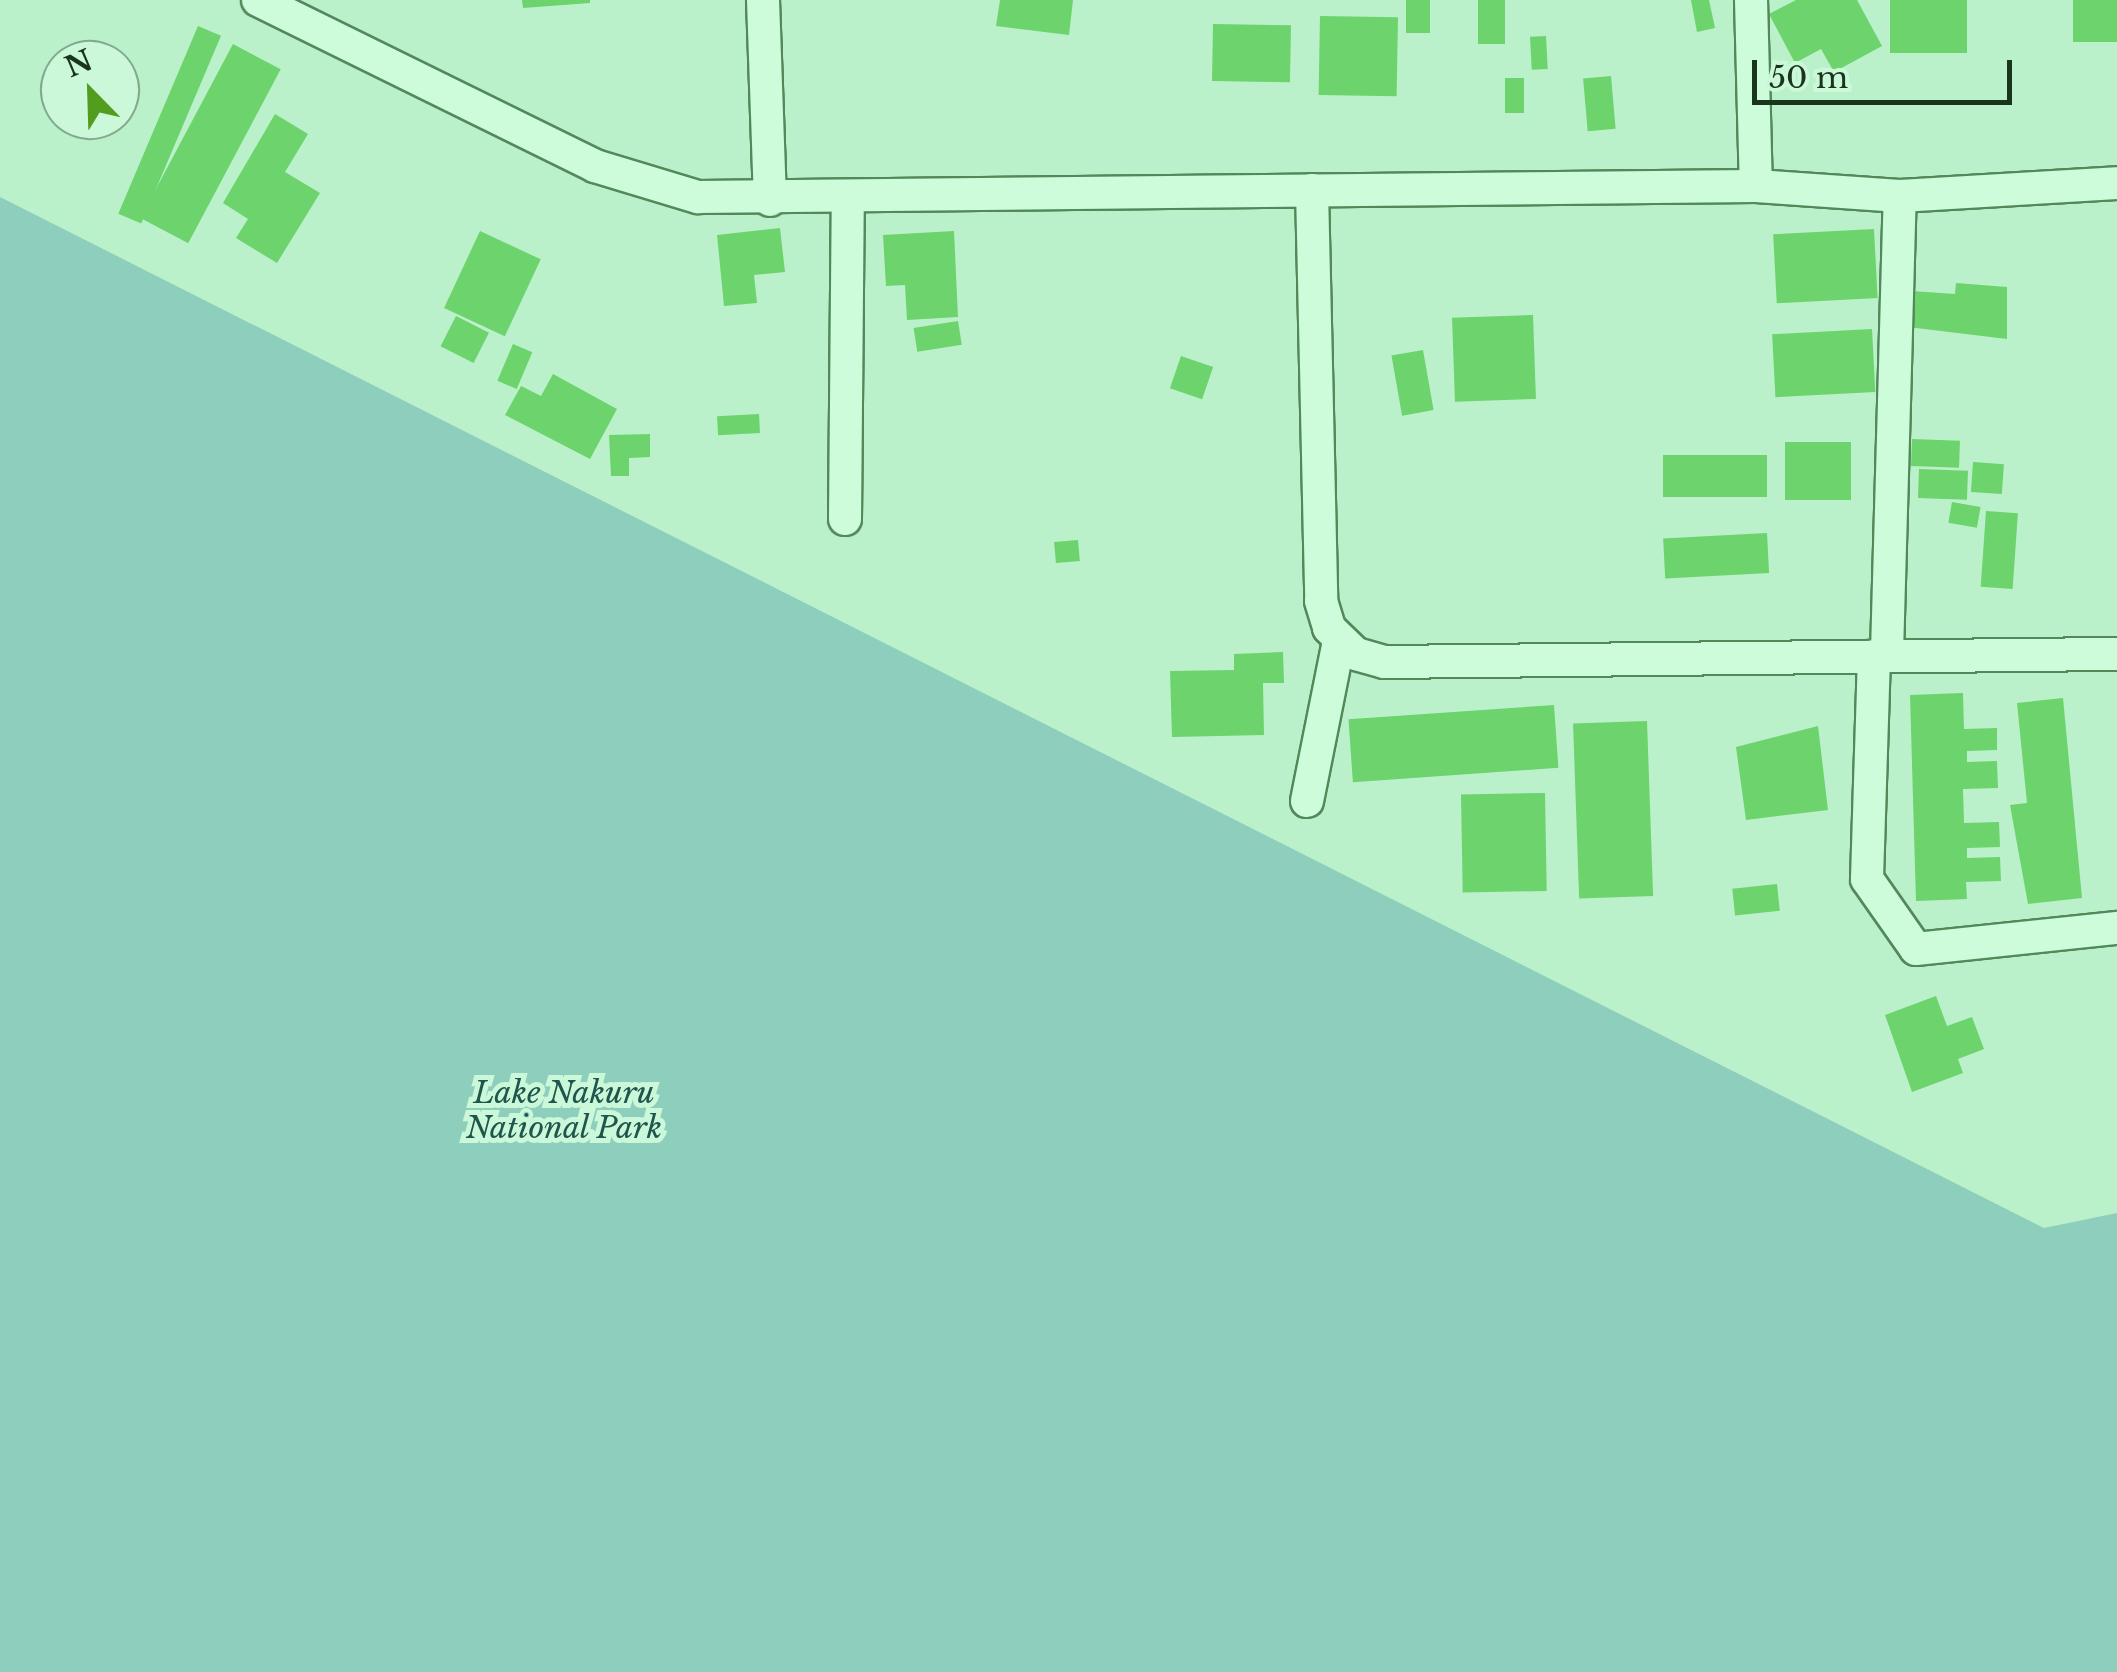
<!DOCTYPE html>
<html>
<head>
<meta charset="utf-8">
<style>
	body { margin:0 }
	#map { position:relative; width:2117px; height:1672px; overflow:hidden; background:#baf1ca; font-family:"Libre Baskerville",serif }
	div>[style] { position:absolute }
	.green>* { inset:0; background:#8dcfbc }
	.building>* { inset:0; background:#6cd36d; transform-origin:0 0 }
	.roads { filter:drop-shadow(2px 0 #53895a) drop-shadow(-2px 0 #53895a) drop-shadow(0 2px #53895a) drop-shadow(0 -2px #53895a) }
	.minor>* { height:32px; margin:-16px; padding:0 16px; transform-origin:16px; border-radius:16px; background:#cdfcdb }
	span { translate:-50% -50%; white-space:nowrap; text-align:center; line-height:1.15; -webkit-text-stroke:10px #caf8d8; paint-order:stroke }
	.park-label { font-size:30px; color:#1e554c; font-style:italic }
	.north { position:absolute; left:40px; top:40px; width:100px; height:100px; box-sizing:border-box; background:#caf8d8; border:2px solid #83aa8d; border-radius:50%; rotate:337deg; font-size:28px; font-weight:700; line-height:40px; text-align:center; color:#19361c }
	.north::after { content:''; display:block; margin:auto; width:35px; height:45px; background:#539d1e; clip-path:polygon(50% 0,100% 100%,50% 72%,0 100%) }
	.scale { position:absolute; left:1752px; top:60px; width:260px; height:45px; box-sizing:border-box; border:5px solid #19361c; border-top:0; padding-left:12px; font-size:30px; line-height:35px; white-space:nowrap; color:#19361c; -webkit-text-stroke:8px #caf8d8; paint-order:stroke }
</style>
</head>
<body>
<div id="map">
	<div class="green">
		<i style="clip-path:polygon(0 197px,2044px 1228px,2117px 1213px,2117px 1672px,0 1672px)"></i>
	</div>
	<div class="building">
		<i style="clip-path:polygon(522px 0,590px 0,590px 3px,523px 8px)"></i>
		<i style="clip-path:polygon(1000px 0,1073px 0,1069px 35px,996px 26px)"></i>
		<i style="left:1406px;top:0;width:24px;height:33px"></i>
		<i style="left:1478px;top:0;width:27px;height:44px"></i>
		<i style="clip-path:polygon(1691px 0,1709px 0,1715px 28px,1697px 32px)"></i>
		<i style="clip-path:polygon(1796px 0,1857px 0,1882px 46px,1834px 72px,1821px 49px,1795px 63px,1769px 14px)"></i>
		<i style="left:1890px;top:0;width:77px;height:53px"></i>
		<i style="left:2073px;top:0;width:44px;height:42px"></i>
		<i style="left:1320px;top:16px;width:78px;height:79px;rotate:1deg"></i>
		<i style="left:1213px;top:24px;width:78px;height:57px;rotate:1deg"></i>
		<i style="left:198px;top:26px;width:25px;height:204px;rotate:23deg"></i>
		<i style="left:1546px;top:36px;width:33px;height:16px;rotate:87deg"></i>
		<i style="left:233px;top:44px;width:54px;height:197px;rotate:28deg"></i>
		<i style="left:1611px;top:76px;width:53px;height:28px;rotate:85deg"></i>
		<i style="left:1505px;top:78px;width:19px;height:35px"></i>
		<i style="clip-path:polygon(275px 114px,308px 134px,285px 172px,320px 193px,277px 263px,236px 238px,248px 219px,223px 203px)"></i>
		<i style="clip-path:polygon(780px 228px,785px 272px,754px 275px,757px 303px,724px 306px,717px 235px)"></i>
		<i style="left:1874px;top:229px;width:69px;height:101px;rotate:87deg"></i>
		<i style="left:480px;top:231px;width:67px;height:85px;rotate:25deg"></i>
		<i style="clip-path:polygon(954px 231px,958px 317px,907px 320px,905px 285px,886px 286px,883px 235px)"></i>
		<i style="clip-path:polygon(1956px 283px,2007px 287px,2007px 339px,1908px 327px,1911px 291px,1955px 294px)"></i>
		<i style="left:1533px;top:315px;width:84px;height:81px;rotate:88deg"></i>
		<i style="left:456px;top:316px;width:37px;height:34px;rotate:27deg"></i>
		<i style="left:958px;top:321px;width:24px;height:45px;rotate:81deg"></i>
		<i style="left:1872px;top:329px;width:63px;height:100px;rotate:87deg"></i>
		<i style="left:513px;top:344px;width:21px;height:40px;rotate:23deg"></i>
		<i style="left:1423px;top:350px;width:61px;height:32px;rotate:80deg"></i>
		<i style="left:1181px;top:356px;width:34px;height:34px;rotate:19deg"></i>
		<i style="clip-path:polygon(553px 374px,617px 409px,590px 459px,505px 415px,521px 386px,541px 396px)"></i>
		<i style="left:759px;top:414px;width:19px;height:42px;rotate:87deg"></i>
		<i style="clip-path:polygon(650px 434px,650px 457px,629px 458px,629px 476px,611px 476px,609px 435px)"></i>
		<i style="left:1912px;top:439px;width:48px;height:27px;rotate:2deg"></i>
		<i style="left:1851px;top:442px;width:58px;height:66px;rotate:90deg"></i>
		<i style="left:1767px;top:455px;width:42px;height:104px;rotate:90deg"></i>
		<i style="left:1973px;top:462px;width:31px;height:30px;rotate:4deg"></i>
		<i style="left:1919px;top:469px;width:49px;height:29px;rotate:2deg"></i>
		<i style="left:1952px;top:502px;width:29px;height:21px;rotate:10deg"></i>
		<i style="left:1986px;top:511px;width:32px;height:76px;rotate:4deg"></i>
		<i style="left:1767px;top:533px;width:40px;height:104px;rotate:87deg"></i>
		<i style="left:1078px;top:540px;width:21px;height:24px;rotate:85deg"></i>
		<i style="clip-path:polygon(1283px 652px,1284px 683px,1263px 683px,1264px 735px,1172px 737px,1170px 671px,1234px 670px,1234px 654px)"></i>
		<i style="clip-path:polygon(1963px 693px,1964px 729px,1997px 728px,1997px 750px,1967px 751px,1967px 762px,1997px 761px,1998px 788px,1963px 789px,1964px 823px,1999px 822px,2000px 847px,1967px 848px,1967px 858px,2000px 857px,2001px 881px,1966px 882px,1967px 899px,1916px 901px,1910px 695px)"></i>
		<i style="clip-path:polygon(2063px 698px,2082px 898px,2028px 904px,2010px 805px,2027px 803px,2017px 703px)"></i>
		<i style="left:1554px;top:705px;width:63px;height:206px;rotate:86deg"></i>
		<i style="left:1647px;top:721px;width:175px;height:74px;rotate:88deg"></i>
		<i style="clip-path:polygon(1818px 726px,1828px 810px,1746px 820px,1736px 747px)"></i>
		<i style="left:1545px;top:793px;width:98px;height:84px;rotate:89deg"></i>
		<i style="left:1777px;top:884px;width:27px;height:45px;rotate:84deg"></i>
		<i style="clip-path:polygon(1936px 996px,1947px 1026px,1972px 1017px,1984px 1049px,1958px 1059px,1963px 1073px,1912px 1092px,1885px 1015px)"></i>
	</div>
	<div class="roads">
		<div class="minor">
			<i style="left:258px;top:0;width:376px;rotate:26.2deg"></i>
			<i style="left:595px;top:166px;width:108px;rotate:16.8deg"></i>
			<i style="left:698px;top:197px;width:1058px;rotate:-0.6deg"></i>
			<i style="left:1756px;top:186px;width:144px;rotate:4deg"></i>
			<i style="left:1900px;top:196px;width:217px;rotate:-3.4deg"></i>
			<i style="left:763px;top:0;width:200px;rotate:88deg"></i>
			<i style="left:1751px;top:0;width:186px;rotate:88.5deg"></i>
			<i style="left:1312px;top:190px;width:411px;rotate:88.7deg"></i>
			<i style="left:1321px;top:601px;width:28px;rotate:73deg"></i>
			<i style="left:1329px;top:628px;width:37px;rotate:44deg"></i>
			<i style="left:1356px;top:654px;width:29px;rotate:16deg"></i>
			<i style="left:1384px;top:662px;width:733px;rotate:-0.63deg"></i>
			<i style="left:845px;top:519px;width:318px;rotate:-89.5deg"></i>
			<i style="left:1887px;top:653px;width:457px;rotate:-88.4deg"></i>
			<i style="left:1874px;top:656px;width:223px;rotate:91.8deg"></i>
			<i style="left:1867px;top:879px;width:85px;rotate:55deg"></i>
			<i style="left:1916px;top:949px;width:202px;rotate:-6deg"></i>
			<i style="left:1307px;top:801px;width:163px;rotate:-78.7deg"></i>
		</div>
	</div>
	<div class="park-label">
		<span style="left:564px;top:1110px">Lake Nakuru<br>National Park</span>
	</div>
	<div class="north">N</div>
	<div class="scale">50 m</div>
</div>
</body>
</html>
